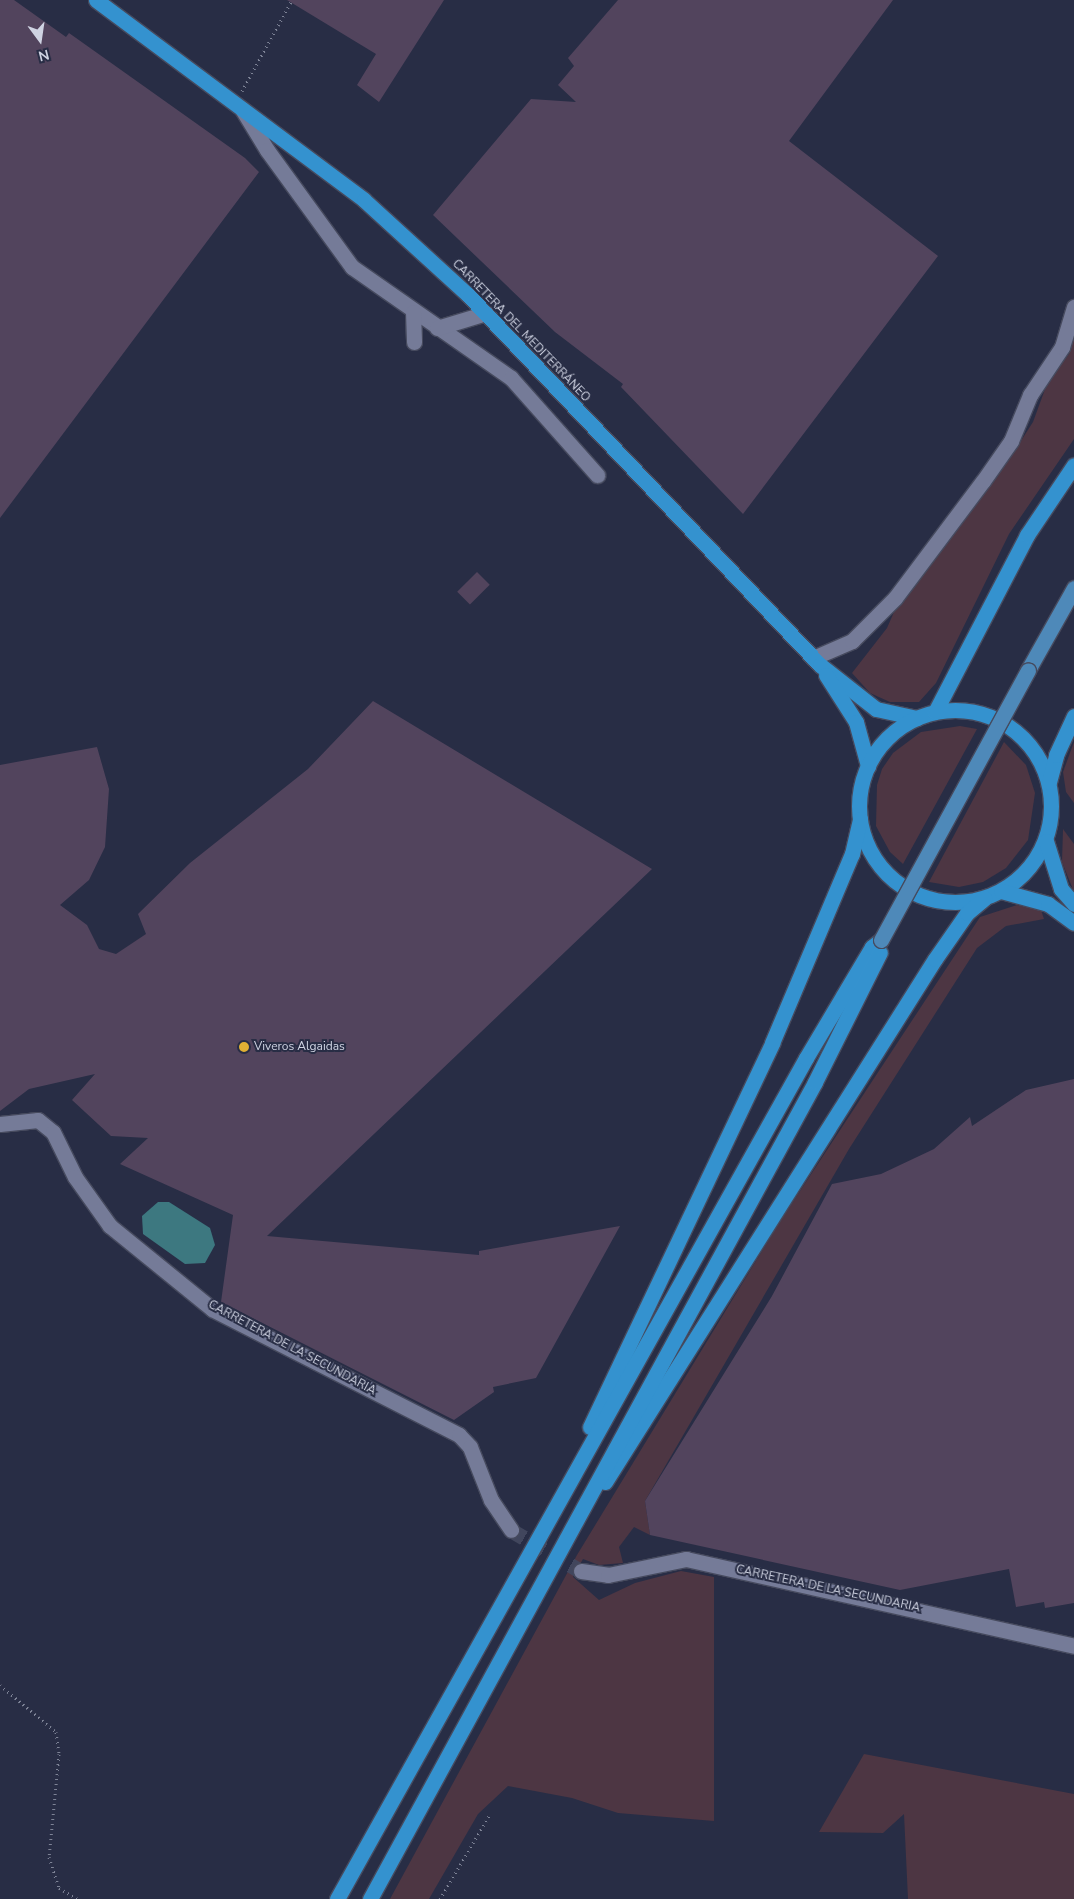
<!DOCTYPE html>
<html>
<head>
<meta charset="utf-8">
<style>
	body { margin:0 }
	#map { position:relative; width:1074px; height:1899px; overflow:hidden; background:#282d45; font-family:"Nunito Sans",sans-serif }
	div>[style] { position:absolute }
	.green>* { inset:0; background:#4d3643 }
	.water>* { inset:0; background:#3d7880 }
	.building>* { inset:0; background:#52445d; transform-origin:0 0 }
	.minor-tunnel>* { height:15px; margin-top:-7.5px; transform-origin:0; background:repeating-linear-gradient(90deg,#41465d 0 15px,transparent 0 23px) }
	.path>* { height:3px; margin-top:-1.5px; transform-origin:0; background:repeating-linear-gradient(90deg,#7e8396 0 1px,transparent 0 5px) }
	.roads { filter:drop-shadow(1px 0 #464a5e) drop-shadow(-1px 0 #464a5e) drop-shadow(0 1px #464a5e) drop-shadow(0 -1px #464a5e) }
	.minor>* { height:15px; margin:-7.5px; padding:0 7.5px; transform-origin:7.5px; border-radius:7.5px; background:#757b98 }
	.major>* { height:15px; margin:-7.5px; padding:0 7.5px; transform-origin:7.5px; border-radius:7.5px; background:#4e89b9 }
	.highway>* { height:15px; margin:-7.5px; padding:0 7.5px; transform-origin:7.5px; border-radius:7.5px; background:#3492cf }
	.highway>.ring { margin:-7.5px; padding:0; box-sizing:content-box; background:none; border:15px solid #3492cf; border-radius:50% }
	.bridges { filter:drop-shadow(1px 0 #464a5e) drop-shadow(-1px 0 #464a5e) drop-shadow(0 1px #464a5e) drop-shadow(0 -1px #464a5e) }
	.major-bridge>* { height:15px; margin:-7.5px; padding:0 7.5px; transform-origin:7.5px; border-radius:7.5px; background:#4e89b9 }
	.dots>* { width:14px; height:14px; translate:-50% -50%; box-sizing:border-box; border:2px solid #282d45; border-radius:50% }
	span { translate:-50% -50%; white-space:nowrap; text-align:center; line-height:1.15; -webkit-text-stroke:4px #282d45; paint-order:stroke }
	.street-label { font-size:12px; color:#cfd3e2 }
	.poi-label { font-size:12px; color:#cfd3e2 }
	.left { translate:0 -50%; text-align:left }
	.north { position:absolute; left:15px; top:15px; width:50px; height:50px; -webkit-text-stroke:4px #282d45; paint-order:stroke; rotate:166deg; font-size:14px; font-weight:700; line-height:20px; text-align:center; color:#cfd3e2 }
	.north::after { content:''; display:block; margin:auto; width:18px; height:22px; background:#cfd3e2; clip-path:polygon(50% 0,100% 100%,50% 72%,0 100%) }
</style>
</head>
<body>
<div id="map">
	<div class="green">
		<i style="clip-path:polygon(1074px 336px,1074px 439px,1009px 534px,936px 683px,919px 702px,890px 702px,870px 693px,852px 673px,887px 628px,897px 605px,1008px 461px,1033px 422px,1048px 381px,1069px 354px)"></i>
		<i style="clip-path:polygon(960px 726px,977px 729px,903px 864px,890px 852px,876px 826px,877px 785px,882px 769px,893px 753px,921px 732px)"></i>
		<i style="clip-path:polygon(1004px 742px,1026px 765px,1035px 793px,1028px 840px,1006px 868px,983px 882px,959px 887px,929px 882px)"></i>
		<i style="clip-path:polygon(1074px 742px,1074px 803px,1066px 792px,1063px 772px)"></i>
		<i style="clip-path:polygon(1063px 829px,1074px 844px,1074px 892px,1062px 862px)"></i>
		<i style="clip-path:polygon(1017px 905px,1041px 910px,1044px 919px,1006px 926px,977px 948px,849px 1149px,645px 1501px,650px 1535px,634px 1527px,619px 1547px,623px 1563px,599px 1565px,583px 1559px,573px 1577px,599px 1600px,635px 1583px,681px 1571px,714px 1577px,714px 1821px,618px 1813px,572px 1798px,508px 1786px,478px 1814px,429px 1899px,390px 1899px,577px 1555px,779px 1223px,980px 917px)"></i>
		<i style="clip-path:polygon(864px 1754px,1074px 1794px,1074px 1899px,908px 1899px,904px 1814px,883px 1833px,819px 1832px)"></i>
	</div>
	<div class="water">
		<i style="clip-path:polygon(158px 1202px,169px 1202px,210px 1228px,215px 1245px,205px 1263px,185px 1264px,143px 1234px,142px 1216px)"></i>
	</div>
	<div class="building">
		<i style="clip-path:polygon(0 0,14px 0,66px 37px,69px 33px,245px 158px,259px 172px,0 518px)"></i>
		<i style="clip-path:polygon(287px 0,444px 0,379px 102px,357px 85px,376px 54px)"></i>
		<i style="clip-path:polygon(618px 0,893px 0,789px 141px,938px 256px,743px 514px,621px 387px,623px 384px,555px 332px,433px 215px,531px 99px,576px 102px,558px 85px,574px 66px,568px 58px)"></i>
		<i style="left:477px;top:572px;width:18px;height:28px;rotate:45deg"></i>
		<i style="clip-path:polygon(373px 701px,652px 869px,267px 1236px,479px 1255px,479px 1251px,620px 1226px,536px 1378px,493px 1387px,494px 1392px,454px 1420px,221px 1302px,233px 1215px,120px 1164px,148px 1138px,111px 1136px,72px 1100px,95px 1074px,29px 1089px,0 1111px,0 765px,97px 747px,109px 789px,105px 847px,89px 880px,60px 905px,87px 925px,99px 949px,116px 954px,146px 934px,138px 914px,190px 863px,308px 769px)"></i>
		<i style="clip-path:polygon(1074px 1079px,1074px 1603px,1045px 1608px,1044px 1602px,1016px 1607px,1009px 1569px,900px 1590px,650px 1535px,645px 1501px,772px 1296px,832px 1184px,881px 1174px,934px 1149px,970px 1117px,972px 1126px,1026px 1090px)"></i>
	</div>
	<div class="minor-tunnel">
		<i style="left:511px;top:1530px;width:81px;rotate:30.4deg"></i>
	</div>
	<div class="path">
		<i style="left:242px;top:91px;width:104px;rotate:-61.2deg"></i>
		<i style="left:0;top:1685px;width:73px;rotate:40deg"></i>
		<i style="left:56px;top:1732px;width:22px;rotate:82deg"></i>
		<i style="left:59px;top:1754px;width:103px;rotate:95.5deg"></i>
		<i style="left:49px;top:1857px;width:33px;rotate:72deg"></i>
		<i style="left:59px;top:1888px;width:22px;rotate:30deg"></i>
		<i style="left:440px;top:1899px;width:99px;rotate:-59.5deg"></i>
	</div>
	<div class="roads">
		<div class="minor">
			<i style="left:242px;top:109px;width:48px;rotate:58.6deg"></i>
			<i style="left:267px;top:150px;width:145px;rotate:54deg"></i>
			<i style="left:352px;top:267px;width:194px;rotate:34.9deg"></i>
			<i style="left:511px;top:378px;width:130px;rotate:48.4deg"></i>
			<i style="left:413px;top:312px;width:30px;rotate:88deg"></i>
			<i style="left:437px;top:328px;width:51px;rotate:-17deg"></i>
			<i style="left:813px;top:658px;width:43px;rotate:-23.6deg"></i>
			<i style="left:852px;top:641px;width:61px;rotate:-45deg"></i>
			<i style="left:895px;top:598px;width:146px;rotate:-53.1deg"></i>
			<i style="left:983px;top:481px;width:49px;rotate:-55deg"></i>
			<i style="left:1011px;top:441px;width:50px;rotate:-67.6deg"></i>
			<i style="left:1030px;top:395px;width:58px;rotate:-56.3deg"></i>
			<i style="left:1062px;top:347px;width:42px;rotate:-73.3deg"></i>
			<i style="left:0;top:1124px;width:38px;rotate:-6deg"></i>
			<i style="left:38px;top:1120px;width:19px;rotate:39deg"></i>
			<i style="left:53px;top:1132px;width:50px;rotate:63.9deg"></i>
			<i style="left:75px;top:1177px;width:60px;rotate:54.5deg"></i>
			<i style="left:110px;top:1226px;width:132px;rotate:39.1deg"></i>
			<i style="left:212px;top:1309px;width:277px;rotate:27deg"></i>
			<i style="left:459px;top:1435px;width:16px;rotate:47deg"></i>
			<i style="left:470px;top:1447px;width:57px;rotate:68.4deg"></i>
			<i style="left:491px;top:1500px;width:36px;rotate:56deg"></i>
			<i style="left:581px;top:1571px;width:27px;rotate:8deg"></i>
			<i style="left:608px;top:1575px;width:80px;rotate:-11.6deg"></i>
			<i style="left:686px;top:1559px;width:398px;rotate:12.6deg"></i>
		</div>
		<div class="major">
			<i style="left:1028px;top:670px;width:94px;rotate:-60.7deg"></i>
		</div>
		<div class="highway">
			<i style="left:96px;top:0;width:334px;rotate:36.7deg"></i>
			<i style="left:364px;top:200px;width:141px;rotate:42.4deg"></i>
			<i style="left:468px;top:295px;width:511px;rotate:46.43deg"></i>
			<i style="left:820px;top:665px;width:71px;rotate:38.2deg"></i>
			<i style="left:876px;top:709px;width:42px;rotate:12.4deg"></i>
			<i style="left:826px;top:675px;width:56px;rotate:57.4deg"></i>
			<i style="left:856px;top:722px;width:46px;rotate:74.7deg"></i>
			<i class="ring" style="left:859px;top:710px;width:177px;height:177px"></i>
			<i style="left:935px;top:712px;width:199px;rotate:-62.5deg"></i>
			<i style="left:1027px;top:535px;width:84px;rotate:-56.1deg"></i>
			<i style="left:1049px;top:782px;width:28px;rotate:-75deg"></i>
			<i style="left:1056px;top:755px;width:43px;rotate:-65.2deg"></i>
			<i style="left:1046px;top:841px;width:50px;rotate:72.6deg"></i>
			<i style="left:1061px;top:889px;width:20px;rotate:49deg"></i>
			<i style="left:1001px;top:891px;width:49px;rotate:15.5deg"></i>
			<i style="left:1048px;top:904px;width:32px;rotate:36deg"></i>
			<i style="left:590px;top:1427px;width:425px;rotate:-64.6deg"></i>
			<i style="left:772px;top:1043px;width:205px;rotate:-67.1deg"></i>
			<i style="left:852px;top:854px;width:36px;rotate:-77deg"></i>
			<i style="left:605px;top:1482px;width:618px;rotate:-57.75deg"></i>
			<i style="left:935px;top:959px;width:56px;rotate:-55.2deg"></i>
			<i style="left:967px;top:913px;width:23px;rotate:-40deg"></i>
			<i style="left:337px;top:1899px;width:963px;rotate:-60.85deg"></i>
			<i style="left:806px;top:1058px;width:129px;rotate:-59.3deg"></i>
			<i style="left:872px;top:947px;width:11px;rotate:-38deg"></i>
			<i style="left:370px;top:1899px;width:930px;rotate:-61.42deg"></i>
			<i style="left:815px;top:1082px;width:145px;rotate:-63.4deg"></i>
		</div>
	</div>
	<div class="bridges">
		<div class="major-bridge">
			<i style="left:881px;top:940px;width:307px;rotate:-61.4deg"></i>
		</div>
	</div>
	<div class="dots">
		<i style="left:244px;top:1047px;background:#e0b034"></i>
	</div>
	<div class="street-label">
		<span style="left:521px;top:331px;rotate:46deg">CARRETERA DEL MEDITERRÁNEO</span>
		<span style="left:292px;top:1348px;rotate:28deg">CARRETERA DE LA SECUNDARIA</span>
		<span style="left:828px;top:1589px;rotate:12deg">CARRETERA DE LA SECUNDARIA</span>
	</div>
	<div class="poi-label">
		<span class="left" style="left:254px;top:1047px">Viveros Algaidas</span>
	</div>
	<div class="north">N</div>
</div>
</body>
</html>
